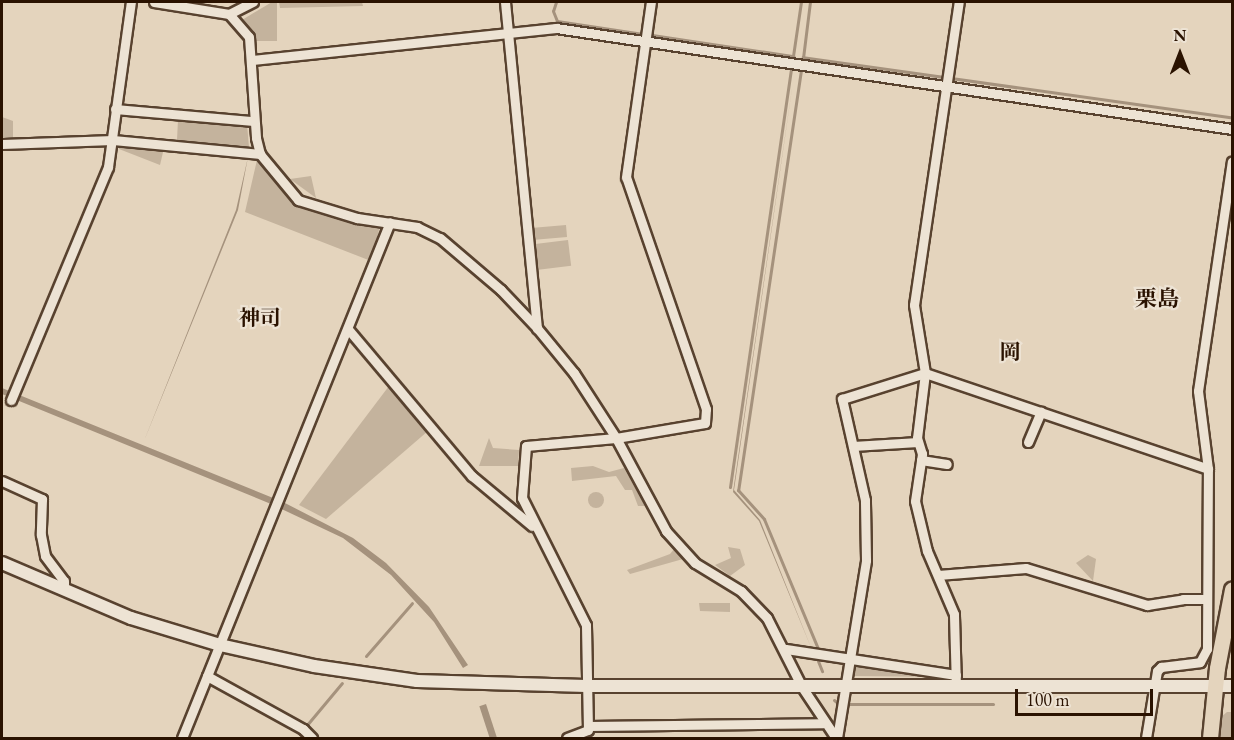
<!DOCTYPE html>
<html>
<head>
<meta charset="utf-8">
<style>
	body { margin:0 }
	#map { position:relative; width:1234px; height:740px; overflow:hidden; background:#e4d4bd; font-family:"EB Garamond","Noto Serif JP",serif }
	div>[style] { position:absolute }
	.green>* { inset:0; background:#c4b39d; transform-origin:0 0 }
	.round { border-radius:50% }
	.water>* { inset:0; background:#a5927d; transform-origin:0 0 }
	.stream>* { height:3px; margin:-1.5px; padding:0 1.5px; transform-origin:1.5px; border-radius:1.5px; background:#a5927d }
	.roads { filter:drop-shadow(2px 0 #58422f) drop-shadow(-2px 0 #58422f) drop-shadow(0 2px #58422f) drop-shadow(0 -2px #58422f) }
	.minor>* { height:9px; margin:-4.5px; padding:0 4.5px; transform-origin:4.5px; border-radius:4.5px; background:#ede3d4 }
	.tertiary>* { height:12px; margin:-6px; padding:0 6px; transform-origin:6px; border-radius:6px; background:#ede3d4 }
	.trunk>* { height:15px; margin:-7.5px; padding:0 7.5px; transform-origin:7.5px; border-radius:7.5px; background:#e4d4bd }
	span { translate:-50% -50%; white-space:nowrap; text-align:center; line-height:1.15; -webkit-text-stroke:4.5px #ede3d4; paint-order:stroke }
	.neighbourhood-label { font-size:21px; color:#2a1200; font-weight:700 }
	.quarter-label { font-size:22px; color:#2a1200; font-weight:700 }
	.frame { position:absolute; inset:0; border:3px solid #2a1200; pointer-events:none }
	.north { position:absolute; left:1150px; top:24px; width:60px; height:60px; -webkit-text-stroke:4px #ede3d4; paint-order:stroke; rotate:0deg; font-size:16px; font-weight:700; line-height:24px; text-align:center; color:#2a1200 }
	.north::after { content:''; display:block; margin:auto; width:21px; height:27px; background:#2a1200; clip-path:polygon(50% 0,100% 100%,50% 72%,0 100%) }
	.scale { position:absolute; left:1015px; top:689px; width:138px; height:27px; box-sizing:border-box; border:3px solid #2a1200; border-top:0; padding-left:8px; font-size:18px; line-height:21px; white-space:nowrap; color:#2a1200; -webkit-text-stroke:4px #ede3d4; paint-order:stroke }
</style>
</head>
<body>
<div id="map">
	<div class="green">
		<i style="clip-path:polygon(272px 2px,277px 2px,277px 41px,254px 41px,242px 20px)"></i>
		<i style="clip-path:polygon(279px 2px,362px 2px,363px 6px,280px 8px)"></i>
		<i style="clip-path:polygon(2px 117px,13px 121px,13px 138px,2px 137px)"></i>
		<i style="clip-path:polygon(178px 120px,247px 124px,249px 147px,177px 140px)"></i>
		<i style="clip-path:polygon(119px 145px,164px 148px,160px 165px,119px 149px)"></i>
		<i style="clip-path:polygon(257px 160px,287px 197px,305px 209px,380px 226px,371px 261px,245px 212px)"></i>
		<i style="clip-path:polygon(311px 176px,316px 198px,290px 179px)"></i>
		<i style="left:566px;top:225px;width:12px;height:35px;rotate:85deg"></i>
		<i style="left:568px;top:240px;width:26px;height:35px;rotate:83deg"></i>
		<i style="clip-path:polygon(389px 386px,428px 431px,326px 519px,299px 505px)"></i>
		<i style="clip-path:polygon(489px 438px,493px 448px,519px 450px,518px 466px,479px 466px)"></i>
		<i style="clip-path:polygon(593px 466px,609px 472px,624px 468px,645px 506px,638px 506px,632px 490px,625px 490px,616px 476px,572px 481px,571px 468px)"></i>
		<i class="round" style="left:588px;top:492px;width:16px;height:16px"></i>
		<i style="clip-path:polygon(728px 547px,740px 549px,745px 565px,730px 576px,715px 565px,731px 558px)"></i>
		<i style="clip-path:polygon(675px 548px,683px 559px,630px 574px,627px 570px,670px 554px)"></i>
		<i style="clip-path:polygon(1088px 555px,1096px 559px,1093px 581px,1076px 563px)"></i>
		<i style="clip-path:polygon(699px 603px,730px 603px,730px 612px,700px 611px)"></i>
		<i style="clip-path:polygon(855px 663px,948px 677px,853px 676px)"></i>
		<i style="clip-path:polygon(1227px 712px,1232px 712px,1232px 738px,1214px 738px,1221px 717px)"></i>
	</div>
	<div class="water">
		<i style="left:802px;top:56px;width:435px;height:3px;rotate:8deg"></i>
		<i style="clip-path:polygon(795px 68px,734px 490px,760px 520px,812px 650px,759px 521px,733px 492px)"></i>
		<i style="clip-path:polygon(248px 157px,238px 210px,144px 441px,236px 210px)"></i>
		<i style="clip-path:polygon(2px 388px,283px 502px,353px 538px,386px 563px,429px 607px,468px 665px,463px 668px,434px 622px,391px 575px,343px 538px,271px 504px,2px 394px)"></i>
		<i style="left:486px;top:704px;width:36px;height:7px;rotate:72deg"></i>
	</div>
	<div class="stream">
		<i style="left:556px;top:2px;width:9px;rotate:108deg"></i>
		<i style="left:553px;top:11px;width:11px;rotate:68deg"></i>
		<i style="left:557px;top:21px;width:87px;rotate:8.6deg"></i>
		<i style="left:652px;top:35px;width:143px;rotate:8.5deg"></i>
		<i style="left:793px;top:56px;width:55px;rotate:-81.6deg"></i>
		<i style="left:803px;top:58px;width:56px;rotate:-82.9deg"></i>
		<i style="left:801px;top:70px;width:425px;rotate:98.5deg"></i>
		<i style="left:738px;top:490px;width:39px;rotate:48deg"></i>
		<i style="left:764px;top:519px;width:141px;rotate:67.4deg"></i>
		<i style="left:730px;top:487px;width:421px;rotate:-81.7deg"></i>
		<i style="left:366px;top:656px;width:70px;rotate:-49deg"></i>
		<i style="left:818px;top:661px;width:11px;rotate:68deg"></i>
		<i style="left:834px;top:700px;width:6px;rotate:39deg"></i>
		<i style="left:849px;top:704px;width:144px"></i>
		<i style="left:306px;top:726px;width:56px;rotate:-50.1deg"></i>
	</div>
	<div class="roads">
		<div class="minor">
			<i style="left:154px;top:2px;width:76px;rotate:9.1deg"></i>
			<i style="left:229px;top:14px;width:30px;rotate:49deg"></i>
			<i style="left:249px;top:37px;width:101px;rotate:86deg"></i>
			<i style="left:256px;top:138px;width:16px;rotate:76deg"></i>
			<i style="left:260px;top:154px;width:60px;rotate:50.4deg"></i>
			<i style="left:298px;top:200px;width:62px;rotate:17deg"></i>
			<i style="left:357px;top:218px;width:61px;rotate:8.5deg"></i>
			<i style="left:417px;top:227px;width:25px;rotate:26deg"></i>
			<i style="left:440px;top:238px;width:80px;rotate:40.4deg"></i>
			<i style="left:501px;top:290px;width:52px;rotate:46.5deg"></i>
			<i style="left:537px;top:328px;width:58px;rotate:50.6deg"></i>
			<i style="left:574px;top:373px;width:77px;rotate:57.1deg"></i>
			<i style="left:616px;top:438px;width:106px;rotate:61.7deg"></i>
			<i style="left:666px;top:531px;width:43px;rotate:47.8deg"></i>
			<i style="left:695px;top:563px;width:54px;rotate:31.3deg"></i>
			<i style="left:741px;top:591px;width:37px;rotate:46deg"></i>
			<i style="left:767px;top:618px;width:77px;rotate:63.1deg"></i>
			<i style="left:802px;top:687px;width:61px;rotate:56.3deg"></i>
			<i style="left:505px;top:2px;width:328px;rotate:84.4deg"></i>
			<i style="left:229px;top:14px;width:27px;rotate:-27deg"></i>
			<i style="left:252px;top:60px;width:306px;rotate:-6deg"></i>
			<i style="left:556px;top:28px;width:684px;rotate:8.5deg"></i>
			<i style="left:115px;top:109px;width:139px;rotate:5deg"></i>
			<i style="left:2px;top:144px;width:111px;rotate:-2.1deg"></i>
			<i style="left:113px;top:140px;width:148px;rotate:5.4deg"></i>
			<i style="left:348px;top:329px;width:192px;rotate:49.9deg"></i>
			<i style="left:472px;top:476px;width:78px;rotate:39.8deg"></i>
			<i style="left:925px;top:373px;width:299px;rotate:18.7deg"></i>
			<i style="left:11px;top:400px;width:252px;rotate:-67.4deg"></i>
			<i style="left:108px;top:167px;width:167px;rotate:-82.1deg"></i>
			<i style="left:1028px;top:442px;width:33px;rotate:-67deg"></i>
			<i style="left:853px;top:446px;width:65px;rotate:-3.5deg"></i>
			<i style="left:921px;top:460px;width:26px;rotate:9deg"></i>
			<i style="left:2px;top:481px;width:44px;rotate:24.2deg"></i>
			<i style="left:42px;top:499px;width:36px;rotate:92deg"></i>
			<i style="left:41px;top:535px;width:21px;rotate:79deg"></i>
			<i style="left:45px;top:556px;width:31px;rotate:53deg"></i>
			<i style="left:64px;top:581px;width:9px;rotate:90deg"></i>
			<i style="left:938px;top:575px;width:88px;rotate:-4.5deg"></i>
			<i style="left:1026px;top:568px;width:127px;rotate:17deg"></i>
			<i style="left:1147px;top:605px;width:36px;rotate:-9deg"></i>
			<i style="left:1183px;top:599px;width:24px"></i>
			<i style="left:786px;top:649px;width:172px;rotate:8.7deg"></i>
			<i style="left:207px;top:676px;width:110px;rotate:28.9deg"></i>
			<i style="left:303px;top:729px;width:13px;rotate:45deg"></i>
			<i style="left:956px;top:687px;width:73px;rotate:-91.6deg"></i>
			<i style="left:954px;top:614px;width:69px;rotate:-113.2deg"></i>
			<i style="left:927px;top:551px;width:51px;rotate:-103.5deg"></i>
			<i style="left:915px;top:501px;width:48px;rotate:-81.5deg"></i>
			<i style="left:922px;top:454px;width:17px;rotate:-107deg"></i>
			<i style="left:917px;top:438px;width:65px;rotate:-83deg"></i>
			<i style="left:925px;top:373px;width:69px;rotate:-99.2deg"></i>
			<i style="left:914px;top:305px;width:306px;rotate:-81.6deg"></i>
			<i style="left:588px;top:726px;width:235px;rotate:-0.7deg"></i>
			<i style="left:182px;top:738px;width:556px;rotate:-68.05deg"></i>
			<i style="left:567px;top:738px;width:22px;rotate:-21deg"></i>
			<i style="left:588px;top:730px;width:105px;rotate:-91.1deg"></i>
			<i style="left:586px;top:625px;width:142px;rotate:-116.7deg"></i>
			<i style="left:522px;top:498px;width:52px;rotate:-85.6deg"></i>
			<i style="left:526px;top:446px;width:90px;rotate:-5.1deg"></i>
			<i style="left:616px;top:438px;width:90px;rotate:-9.6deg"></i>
			<i style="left:705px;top:423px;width:14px;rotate:-86deg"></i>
			<i style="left:706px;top:409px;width:245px;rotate:-109deg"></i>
			<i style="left:626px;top:177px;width:177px;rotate:-81.9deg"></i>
			<i style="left:837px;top:738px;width:180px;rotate:-80.7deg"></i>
			<i style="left:866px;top:560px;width:60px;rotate:-91deg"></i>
			<i style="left:865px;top:500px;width:104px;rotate:-102.8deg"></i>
			<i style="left:842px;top:399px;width:87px;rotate:-17.4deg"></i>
			<i style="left:1146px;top:738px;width:68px;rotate:-80.7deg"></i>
			<i style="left:1157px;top:671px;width:6px;rotate:-45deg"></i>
			<i style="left:1161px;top:667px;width:39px;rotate:-7deg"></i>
			<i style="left:1200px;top:662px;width:15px;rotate:-62deg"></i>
			<i style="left:1207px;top:649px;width:180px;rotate:-89.7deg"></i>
			<i style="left:1208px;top:469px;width:79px;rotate:-97.3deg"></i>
			<i style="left:1198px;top:391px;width:232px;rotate:-81.6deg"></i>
		</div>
		<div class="tertiary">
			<i style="left:2px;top:563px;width:140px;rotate:23.1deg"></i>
			<i style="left:131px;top:618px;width:93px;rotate:16.9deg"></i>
			<i style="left:220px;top:645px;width:96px;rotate:12.6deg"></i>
			<i style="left:314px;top:666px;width:104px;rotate:8.3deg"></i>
			<i style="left:417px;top:681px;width:169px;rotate:1.7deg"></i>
			<i style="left:586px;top:686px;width:646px"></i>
		</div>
		<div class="trunk">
			<i style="left:1210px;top:738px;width:70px;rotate:-84.3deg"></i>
			<i style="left:1217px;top:668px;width:80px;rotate:-79.2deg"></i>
		</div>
	</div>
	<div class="neighbourhood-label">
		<span style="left:260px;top:318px">神司</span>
		<span style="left:1010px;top:352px">岡</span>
	</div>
	<div class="quarter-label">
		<span style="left:1157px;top:299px">栗島</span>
	</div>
	<div class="frame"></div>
	<div class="north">N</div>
	<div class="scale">100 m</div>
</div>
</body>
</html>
